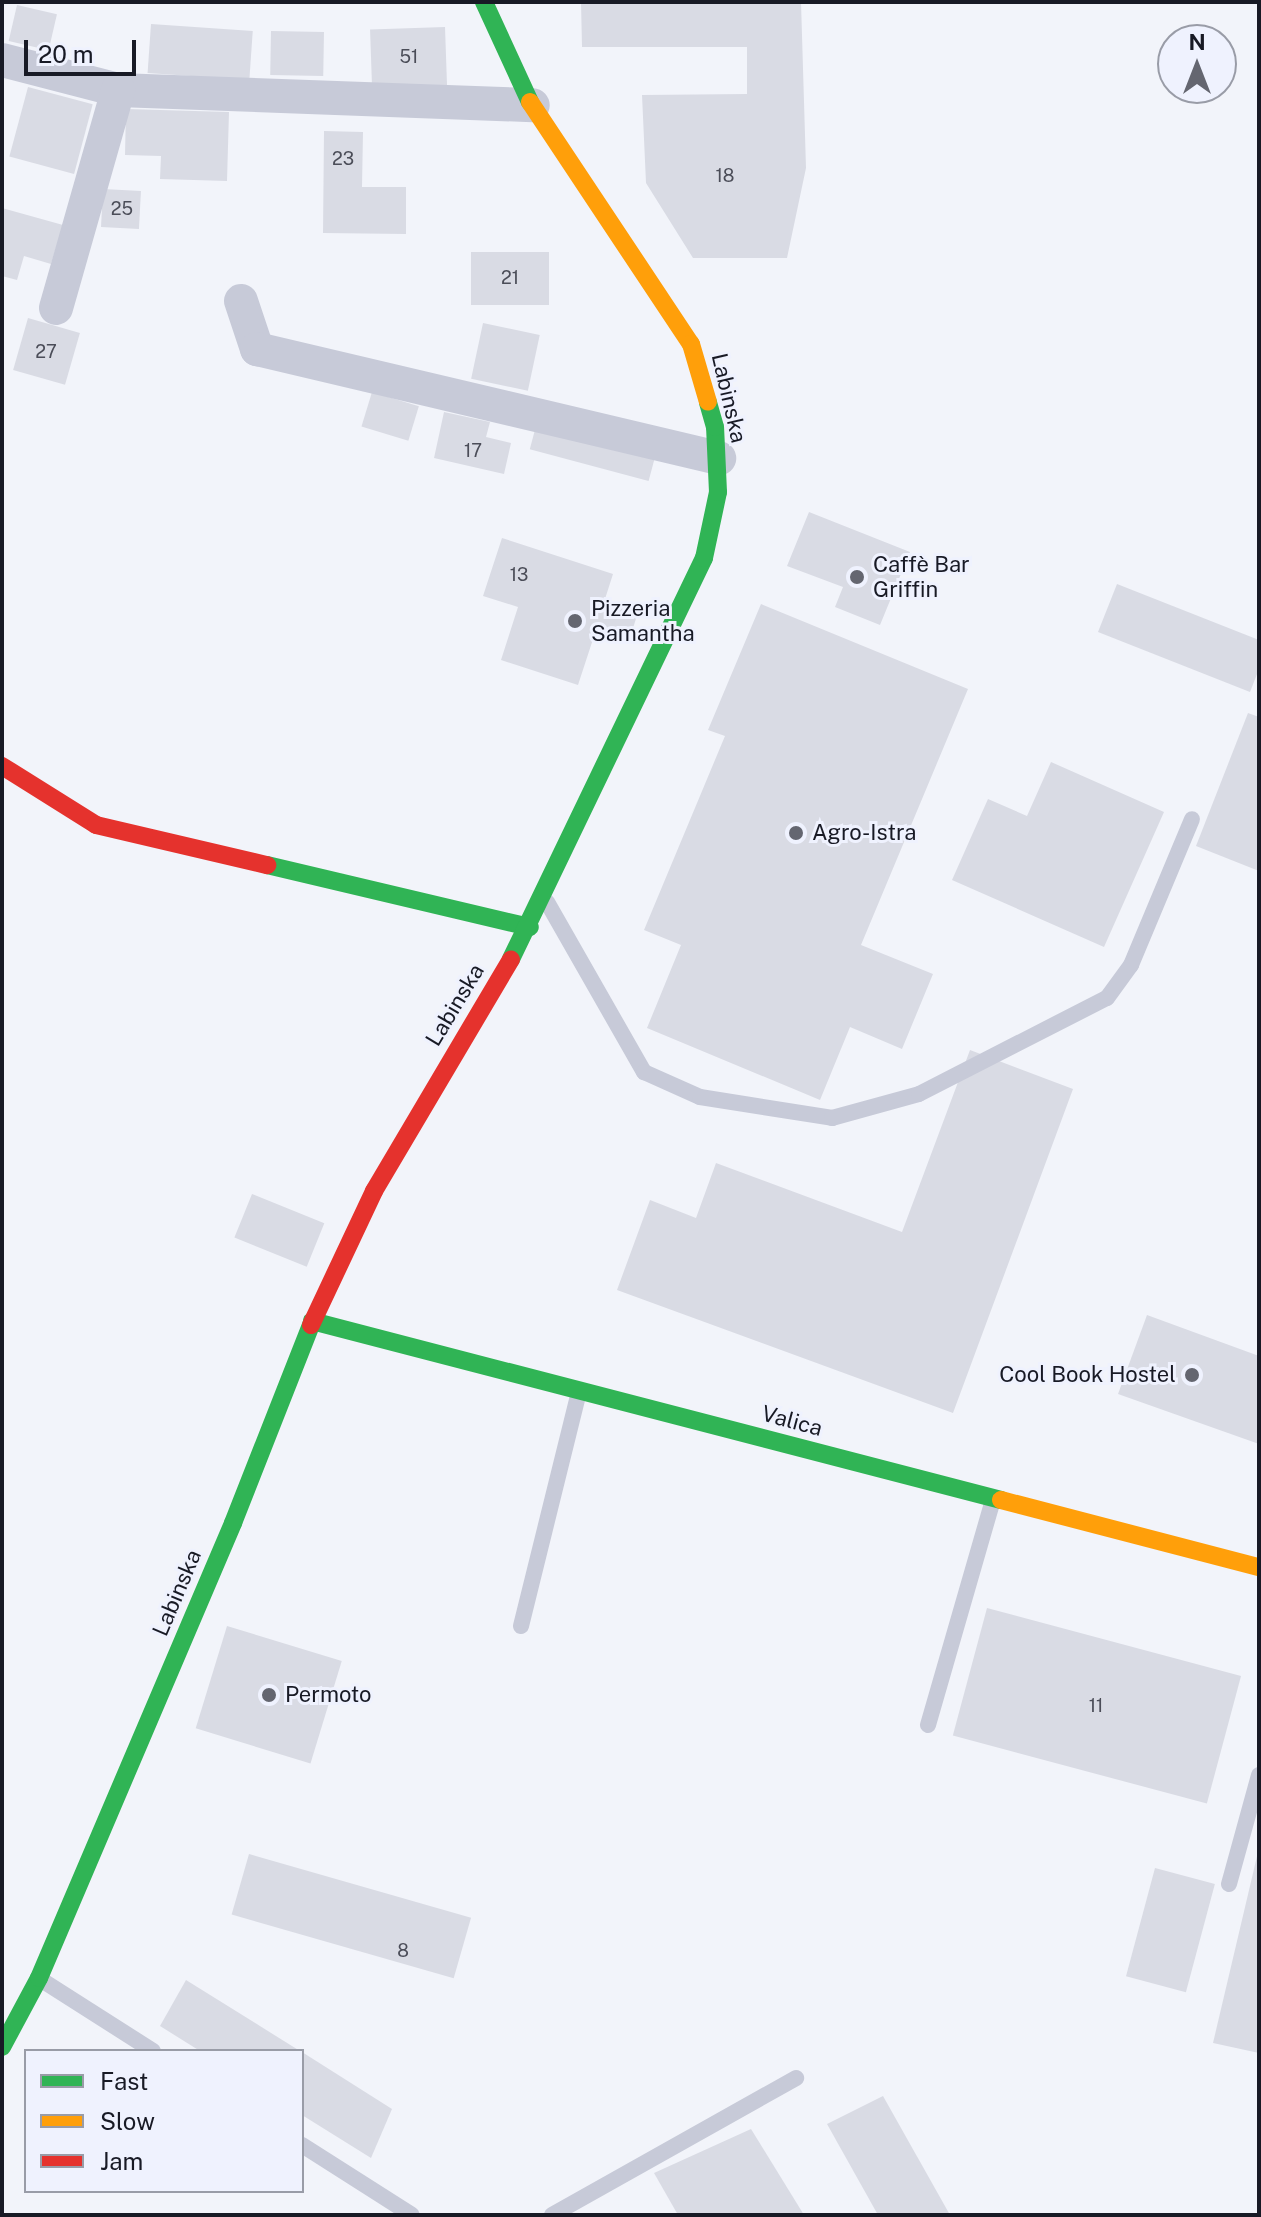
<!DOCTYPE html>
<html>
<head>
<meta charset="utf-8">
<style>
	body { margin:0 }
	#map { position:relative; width:1261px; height:2217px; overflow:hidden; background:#f2f4fa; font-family:"Public Sans",sans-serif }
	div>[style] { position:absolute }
	.building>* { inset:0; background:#d9dbe4; transform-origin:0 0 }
	.lane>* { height:16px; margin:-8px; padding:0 8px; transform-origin:8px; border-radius:8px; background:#c7cad8 }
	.street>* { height:34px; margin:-17px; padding:0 17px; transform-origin:17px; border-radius:17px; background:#c7cad8 }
	.fast>* { height:18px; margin:-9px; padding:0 9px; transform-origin:9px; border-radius:9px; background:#30b455 }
	.slow>* { height:18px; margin:-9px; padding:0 9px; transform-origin:9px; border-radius:9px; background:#ff9f0a }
	.jam>* { height:18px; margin:-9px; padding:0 9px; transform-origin:9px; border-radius:9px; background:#e5322d }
	.dots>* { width:22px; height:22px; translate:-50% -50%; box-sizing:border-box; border:4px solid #eff2fe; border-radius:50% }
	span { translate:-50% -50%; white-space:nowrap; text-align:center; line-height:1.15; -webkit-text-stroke:6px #eff2fe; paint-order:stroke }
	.number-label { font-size:18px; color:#4b4d58 }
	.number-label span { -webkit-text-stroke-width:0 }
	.street-label { font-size:22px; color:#181a25 }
	.poi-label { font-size:22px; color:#181a25 }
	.left { translate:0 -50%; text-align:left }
	.right { translate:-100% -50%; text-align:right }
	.frame { position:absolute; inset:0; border:4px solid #181a25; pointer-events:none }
	.legend { position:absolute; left:24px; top:2049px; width:280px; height:144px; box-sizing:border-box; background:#eff2fe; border:2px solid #999ca7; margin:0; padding:10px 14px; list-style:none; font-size:24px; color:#181a25 }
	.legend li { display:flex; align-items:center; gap:16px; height:40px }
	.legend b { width:40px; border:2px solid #999ca7 }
	.north { position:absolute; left:1157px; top:24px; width:80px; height:80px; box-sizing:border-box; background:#eff2fe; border:2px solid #999ca7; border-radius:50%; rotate:0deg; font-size:22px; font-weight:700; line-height:32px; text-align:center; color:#181a25 }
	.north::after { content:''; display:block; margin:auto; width:28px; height:36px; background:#646670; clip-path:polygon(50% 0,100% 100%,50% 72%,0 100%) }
	.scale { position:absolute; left:24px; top:40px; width:112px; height:36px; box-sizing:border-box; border:4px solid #181a25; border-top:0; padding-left:10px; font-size:24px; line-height:28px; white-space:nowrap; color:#181a25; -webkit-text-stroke:6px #eff2fe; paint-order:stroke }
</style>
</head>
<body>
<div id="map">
	<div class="building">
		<i style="clip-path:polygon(581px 2px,801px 2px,806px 168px,787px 258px,693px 258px,646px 183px,642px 95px,747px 94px,747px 47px,582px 47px)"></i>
		<i style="left:17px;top:5px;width:41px;height:37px;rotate:13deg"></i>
		<i style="left:151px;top:24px;width:102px;height:49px;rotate:4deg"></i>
		<i style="left:445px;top:27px;width:58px;height:75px;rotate:88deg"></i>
		<i style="left:271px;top:31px;width:53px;height:44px;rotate:1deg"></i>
		<i style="left:28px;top:87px;width:67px;height:72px;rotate:15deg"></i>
		<i style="clip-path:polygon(126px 109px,229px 112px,227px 181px,160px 179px,161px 156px,125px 155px)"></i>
		<i style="clip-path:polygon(324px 131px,363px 132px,362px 187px,406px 187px,406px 234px,323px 233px)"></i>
		<i style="left:103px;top:189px;width:38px;height:38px;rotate:3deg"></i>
		<i style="clip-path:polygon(2px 208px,63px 225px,51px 264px,24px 256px,17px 280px,2px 276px)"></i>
		<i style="left:471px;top:252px;width:78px;height:53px"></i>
		<i style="left:28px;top:318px;width:54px;height:54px;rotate:16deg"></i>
		<i style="left:483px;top:323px;width:58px;height:57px;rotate:12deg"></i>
		<i style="left:372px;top:392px;width:49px;height:36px;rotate:17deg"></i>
		<i style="clip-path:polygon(444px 412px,490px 422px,486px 437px,511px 443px,504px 474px,434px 458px)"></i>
		<i style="left:536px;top:426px;width:123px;height:24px;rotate:15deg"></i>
		<i style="clip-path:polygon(809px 512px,910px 552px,880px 625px,835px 607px,843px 587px,787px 566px)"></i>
		<i style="clip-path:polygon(502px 538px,613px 574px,605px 599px,639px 609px,629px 641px,596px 630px,578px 685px,501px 660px,518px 607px,483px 596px)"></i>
		<i style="clip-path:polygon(1117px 584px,1259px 640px,1259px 669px,1250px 692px,1098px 632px)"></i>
		<i style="clip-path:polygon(761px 604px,968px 689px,861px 945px,933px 974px,902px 1049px,850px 1027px,820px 1100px,647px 1028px,681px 945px,644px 930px,725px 736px,708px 730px)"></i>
		<i style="clip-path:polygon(1248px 713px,1259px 717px,1259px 871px,1196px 846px)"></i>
		<i style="clip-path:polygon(1051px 762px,1164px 812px,1104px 947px,952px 880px,988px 799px,1027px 816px)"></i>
		<i style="clip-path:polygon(970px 1050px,1073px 1089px,953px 1413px,617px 1290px,650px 1200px,696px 1218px,716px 1163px,902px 1232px)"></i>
		<i style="left:252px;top:1194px;width:78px;height:47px;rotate:22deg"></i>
		<i style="clip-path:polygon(1147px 1315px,1259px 1356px,1259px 1444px,1118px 1394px)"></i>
		<i style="left:987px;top:1608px;width:263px;height:132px;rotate:15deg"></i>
		<i style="left:227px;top:1626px;width:120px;height:107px;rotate:17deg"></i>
		<i style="clip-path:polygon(1258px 1852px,1259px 1852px,1259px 2053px,1213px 2043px)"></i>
		<i style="left:249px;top:1854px;width:231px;height:63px;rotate:16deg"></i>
		<i style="left:1155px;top:1868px;width:62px;height:112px;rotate:15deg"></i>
		<i style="clip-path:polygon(186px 1980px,300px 2051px,200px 2051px,160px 2026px)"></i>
		<i style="clip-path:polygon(302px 2052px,392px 2109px,371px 2158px,302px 2115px)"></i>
		<i style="clip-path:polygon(883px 2096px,950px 2215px,878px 2215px,827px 2124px)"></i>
		<i style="clip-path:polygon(751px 2129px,804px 2215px,678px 2215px,654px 2173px)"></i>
	</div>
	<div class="lane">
		<i style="left:547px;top:902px;width:196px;rotate:60.3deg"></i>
		<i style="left:644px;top:1072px;width:61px;rotate:24.1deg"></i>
		<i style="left:700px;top:1097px;width:134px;rotate:9deg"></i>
		<i style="left:832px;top:1118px;width:90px;rotate:-15.4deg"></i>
		<i style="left:919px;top:1094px;width:211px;rotate:-27.1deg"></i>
		<i style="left:1107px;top:998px;width:41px;rotate:-54deg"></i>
		<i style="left:1131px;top:965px;width:158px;rotate:-67.3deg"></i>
		<i style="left:521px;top:1626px;width:242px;rotate:-76.1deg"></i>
		<i style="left:928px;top:1725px;width:234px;rotate:-73.9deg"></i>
		<i style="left:1229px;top:1884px;width:113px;rotate:-74.6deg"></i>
		<i style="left:40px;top:1979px;width:134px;rotate:32.5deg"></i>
		<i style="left:302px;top:2145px;width:130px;rotate:32.5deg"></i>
		<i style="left:552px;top:2215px;width:280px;rotate:-29.3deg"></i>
	</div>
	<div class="street">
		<i style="left:2px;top:60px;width:120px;rotate:14.5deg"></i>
		<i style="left:118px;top:90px;width:415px;rotate:2.1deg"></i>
		<i style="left:241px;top:301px;width:51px;rotate:71.6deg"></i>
		<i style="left:257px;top:349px;width:475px;rotate:13.3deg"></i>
		<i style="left:56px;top:308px;width:227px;rotate:-74.1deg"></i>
	</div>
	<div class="fast">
		<i style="left:484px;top:2px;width:110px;rotate:65.3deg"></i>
		<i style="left:267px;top:865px;width:270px;rotate:13.3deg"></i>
		<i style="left:511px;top:959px;width:445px;rotate:-64.3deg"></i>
		<i style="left:704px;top:558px;width:67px;rotate:-78deg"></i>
		<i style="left:718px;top:492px;width:65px;rotate:-92.6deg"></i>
		<i style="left:715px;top:427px;width:26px;rotate:-106deg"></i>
		<i style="left:312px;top:1321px;width:712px;rotate:14.56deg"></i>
		<i style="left:2px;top:2047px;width:78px;rotate:-61.8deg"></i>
		<i style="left:39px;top:1978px;width:495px;rotate:-66.9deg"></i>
		<i style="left:233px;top:1523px;width:213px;rotate:-68.5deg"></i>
	</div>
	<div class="slow">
		<i style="left:530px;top:102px;width:291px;rotate:56.4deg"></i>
		<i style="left:691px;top:344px;width:60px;rotate:73.7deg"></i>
		<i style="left:1001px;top:1500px;width:267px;rotate:14.6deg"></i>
	</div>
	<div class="jam">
		<i style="left:2px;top:766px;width:111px;rotate:32.1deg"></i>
		<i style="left:96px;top:825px;width:176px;rotate:13.2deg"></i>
		<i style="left:311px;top:1325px;width:148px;rotate:-64.8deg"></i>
		<i style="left:374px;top:1191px;width:269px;rotate:-59.4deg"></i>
	</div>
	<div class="dots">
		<i style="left:857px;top:577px;background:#646670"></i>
		<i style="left:575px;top:621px;background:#646670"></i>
		<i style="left:796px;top:833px;background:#646670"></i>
		<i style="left:1192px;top:1375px;background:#646670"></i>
		<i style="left:269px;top:1695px;background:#646670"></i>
	</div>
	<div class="number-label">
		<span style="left:409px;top:57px">51</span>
		<span style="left:343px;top:159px">23</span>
		<span style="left:725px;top:176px">18</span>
		<span style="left:122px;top:209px">25</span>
		<span style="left:510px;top:278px">21</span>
		<span style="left:46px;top:352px">27</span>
		<span style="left:473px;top:451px">17</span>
		<span style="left:519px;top:575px">13</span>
		<span style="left:1096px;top:1706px">11</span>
		<span style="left:403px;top:1951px">8</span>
	</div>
	<div class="street-label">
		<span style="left:729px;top:398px;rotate:77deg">Labinska</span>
		<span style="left:455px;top:1005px;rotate:-59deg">Labinska</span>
		<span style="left:792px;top:1421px;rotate:15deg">Valica</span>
		<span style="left:177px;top:1593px;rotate:-67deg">Labinska</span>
	</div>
	<div class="poi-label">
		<span class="left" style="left:873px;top:577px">Caffè Bar<br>Griffin</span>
		<span class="left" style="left:591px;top:621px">Pizzeria<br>Samantha</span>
		<span class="left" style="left:812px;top:833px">Agro-Istra</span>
		<span class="right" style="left:1176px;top:1375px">Cool Book Hostel</span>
		<span class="left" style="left:285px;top:1695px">Permoto</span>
	</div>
	<div class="frame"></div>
	<ul class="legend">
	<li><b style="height:10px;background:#30b455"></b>Fast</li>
	<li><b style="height:10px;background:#ff9f0a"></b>Slow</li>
	<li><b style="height:10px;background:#e5322d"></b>Jam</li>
	</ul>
	<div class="north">N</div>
	<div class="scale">20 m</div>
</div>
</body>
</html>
